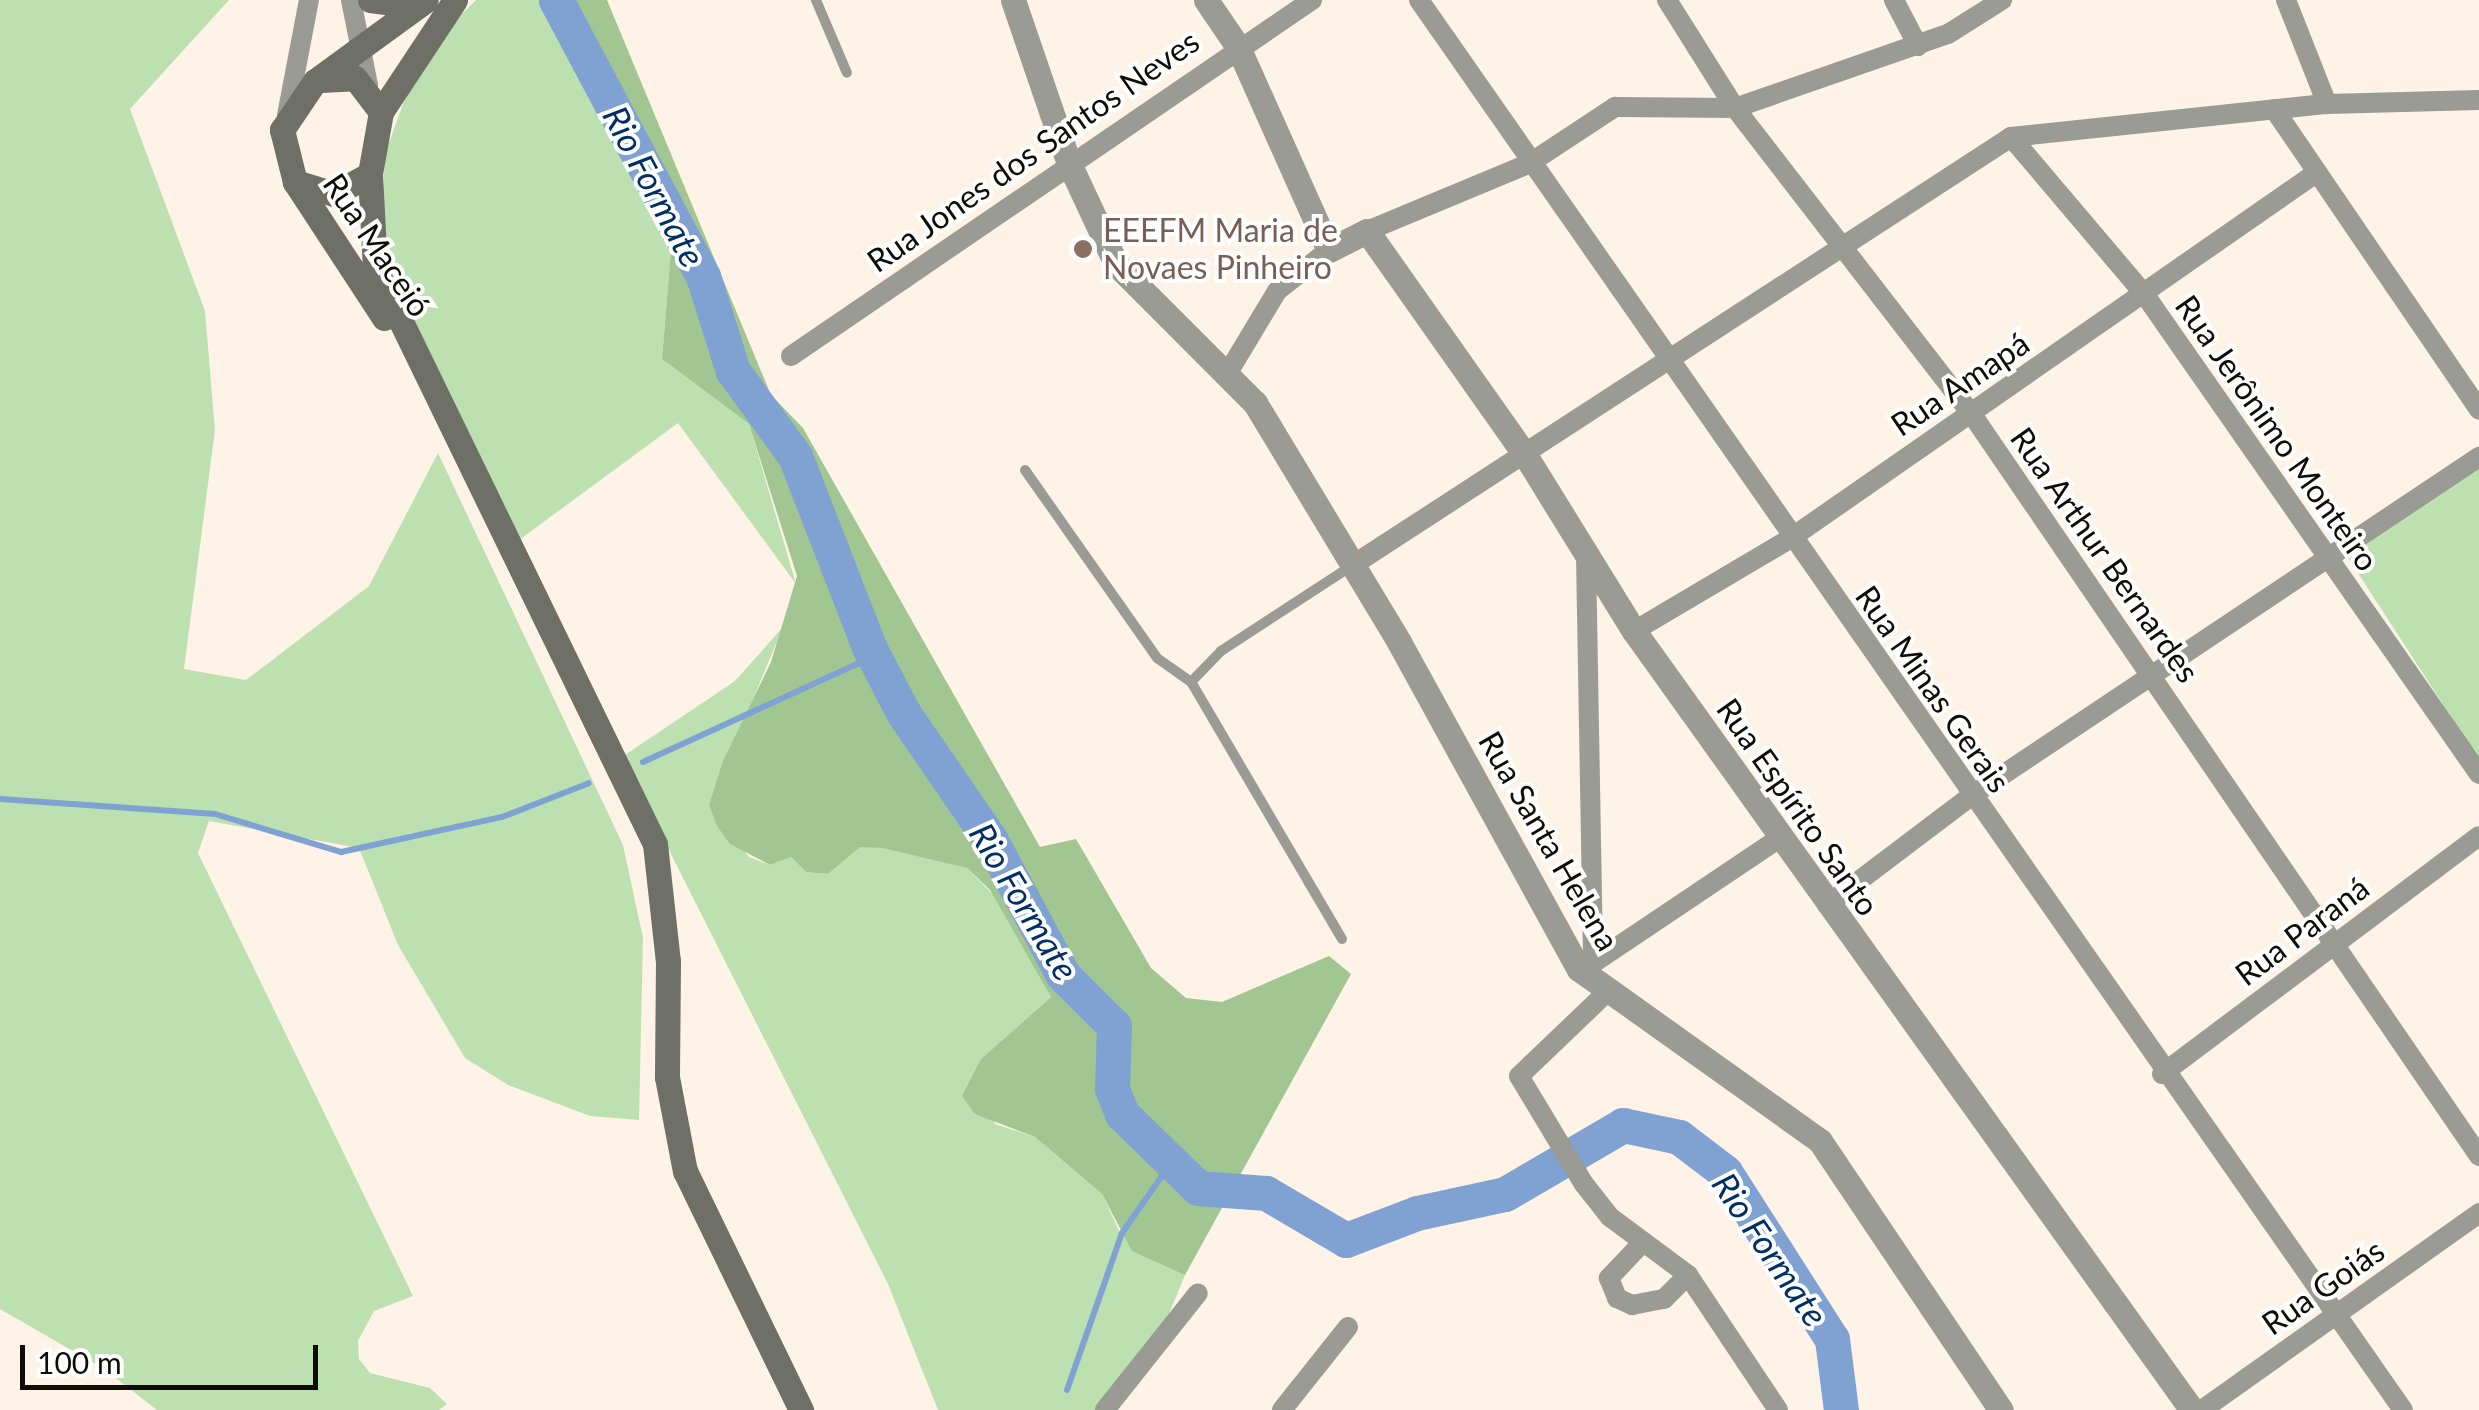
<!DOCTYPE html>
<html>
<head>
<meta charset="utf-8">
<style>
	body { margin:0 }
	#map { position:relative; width:2479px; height:1410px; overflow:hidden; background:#fef3e6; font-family:Lato,sans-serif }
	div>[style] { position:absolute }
	.green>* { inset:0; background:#bde0b0 }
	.forest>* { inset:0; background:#a1c692 }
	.stream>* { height:6px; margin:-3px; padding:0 3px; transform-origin:3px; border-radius:3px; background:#7fa2d2 }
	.river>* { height:35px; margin:-17.5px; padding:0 17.5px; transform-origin:17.5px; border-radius:17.5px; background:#7fa2d2 }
	.service>* { height:10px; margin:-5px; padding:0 5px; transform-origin:5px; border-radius:5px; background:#999b94 }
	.minor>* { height:20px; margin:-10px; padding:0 10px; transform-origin:10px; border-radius:10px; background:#999b94 }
	.tertiary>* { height:25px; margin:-12.5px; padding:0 12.5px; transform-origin:12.5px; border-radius:12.5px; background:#999b94 }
	.secondary>* { height:25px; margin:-12.5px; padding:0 12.5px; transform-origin:12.5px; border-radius:12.5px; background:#6e7067 }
	.dots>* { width:28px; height:28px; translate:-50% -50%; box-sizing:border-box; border:5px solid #fff; border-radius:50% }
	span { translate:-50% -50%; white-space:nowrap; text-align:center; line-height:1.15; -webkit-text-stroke:8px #fff; paint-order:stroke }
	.street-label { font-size:32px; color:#0f0c08 }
	.education-label { font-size:32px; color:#785e54 }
	.left { translate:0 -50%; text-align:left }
	.water-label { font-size:35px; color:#002e67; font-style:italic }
	.scale { position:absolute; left:20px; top:1345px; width:298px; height:45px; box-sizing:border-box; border:5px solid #0f0c08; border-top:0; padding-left:12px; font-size:30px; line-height:35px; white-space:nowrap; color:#0f0c08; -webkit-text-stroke:8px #fff; paint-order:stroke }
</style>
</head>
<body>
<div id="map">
	<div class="green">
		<i style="clip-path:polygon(0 0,229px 0,130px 109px,205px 311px,215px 430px,184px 669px,246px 680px,369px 586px,438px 453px,623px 845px,643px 938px,639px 1120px,590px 1116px,508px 1085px,465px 1058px,398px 945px,359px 848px,209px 821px,198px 853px,413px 1296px,374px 1311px,358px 1341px,359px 1359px,370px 1373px,430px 1388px,447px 1404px,439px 1410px,157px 1410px,104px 1369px,0 1309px)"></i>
		<i style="clip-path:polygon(476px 0,560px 0,609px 92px,619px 153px,648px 188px,671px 250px,662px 359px,749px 424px,796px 584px,678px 423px,515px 543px,406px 315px,382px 218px,385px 154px,403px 104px,434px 42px)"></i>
		<i style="clip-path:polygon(2479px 467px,2479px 760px,2345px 553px)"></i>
		<i style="clip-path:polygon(783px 627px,709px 805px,749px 857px,770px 865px,791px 857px,806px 872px,828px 874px,860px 846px,905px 850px,967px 868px,1002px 904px,1051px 997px,981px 1059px,995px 1124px,1035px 1137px,1102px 1194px,1120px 1233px,1185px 1275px,1149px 1362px,1109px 1410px,938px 1410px,888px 1284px,622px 757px,735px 681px)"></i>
	</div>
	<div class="forest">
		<i style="clip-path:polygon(560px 0,607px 0,771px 395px,803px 428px,1040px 847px,1076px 839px,1151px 968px,1186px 998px,1222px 1002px,1329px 956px,1351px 974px,1185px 1275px,1132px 1251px,1102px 1194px,1035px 1137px,975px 1114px,962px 1096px,981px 1059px,1051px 997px,990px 890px,967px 868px,883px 848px,860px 847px,828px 874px,806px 872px,791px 857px,770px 865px,730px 844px,717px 826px,709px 805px,723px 761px,771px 662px,797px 576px,749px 424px,662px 359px,671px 250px,648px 188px,619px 153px,609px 92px)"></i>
	</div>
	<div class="stream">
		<i style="left:643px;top:762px;width:254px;rotate:-24.6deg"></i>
		<i style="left:0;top:799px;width:216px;rotate:4deg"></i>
		<i style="left:215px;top:814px;width:132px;rotate:16.8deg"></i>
		<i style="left:341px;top:852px;width:165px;rotate:-12.3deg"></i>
		<i style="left:502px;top:817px;width:93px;rotate:-21.3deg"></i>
		<i style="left:1067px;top:1390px;width:166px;rotate:-70.7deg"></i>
		<i style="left:1122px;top:1233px;width:85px;rotate:-55deg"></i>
	</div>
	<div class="river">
		<i style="left:556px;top:0;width:313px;rotate:62deg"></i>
		<i style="left:703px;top:276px;width:100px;rotate:72.5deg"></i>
		<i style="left:733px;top:371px;width:105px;rotate:53.9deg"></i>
		<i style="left:795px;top:456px;width:205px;rotate:68.8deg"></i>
		<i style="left:869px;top:647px;width:76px;rotate:62.4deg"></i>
		<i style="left:904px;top:714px;width:152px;rotate:55.5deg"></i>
		<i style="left:990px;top:839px;width:154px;rotate:61.8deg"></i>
		<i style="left:1063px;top:975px;width:72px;rotate:45deg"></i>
		<i style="left:1114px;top:1026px;width:63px;rotate:91.8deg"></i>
		<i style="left:1112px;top:1089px;width:27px;rotate:68deg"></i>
		<i style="left:1122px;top:1114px;width:106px;rotate:44.2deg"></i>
		<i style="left:1198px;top:1188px;width:68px;rotate:4.2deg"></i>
		<i style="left:1266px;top:1193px;width:93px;rotate:30.4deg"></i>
		<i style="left:1346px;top:1240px;width:76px;rotate:-20.8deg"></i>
		<i style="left:1417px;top:1213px;width:90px;rotate:-12.2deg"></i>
		<i style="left:1505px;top:1194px;width:137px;rotate:-30.3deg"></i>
		<i style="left:1623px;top:1125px;width:57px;rotate:12.1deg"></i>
		<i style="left:1679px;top:1137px;width:58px;rotate:37.3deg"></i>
		<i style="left:1725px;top:1172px;width:198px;rotate:57.4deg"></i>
		<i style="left:1832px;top:1339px;width:72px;rotate:82.8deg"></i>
	</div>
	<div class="service">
		<i style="left:816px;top:0;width:79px;rotate:67deg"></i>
		<i style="left:1025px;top:470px;width:230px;rotate:54.9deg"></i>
		<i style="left:1157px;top:658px;width:42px;rotate:35.2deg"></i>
		<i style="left:1342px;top:939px;width:298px;rotate:-120.4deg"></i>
		<i style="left:1191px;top:682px;width:43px;rotate:-45.9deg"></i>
		<i style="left:1221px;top:651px;width:158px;rotate:-33.1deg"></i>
	</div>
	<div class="minor">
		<i style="left:351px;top:0;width:87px;rotate:78.7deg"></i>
		<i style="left:1419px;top:0;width:1719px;rotate:55.09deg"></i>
		<i style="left:1667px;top:0;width:128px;rotate:57.8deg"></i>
		<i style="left:1735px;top:108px;width:386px;rotate:52.3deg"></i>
		<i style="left:1971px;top:413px;width:900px;rotate:55.64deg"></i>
		<i style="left:1894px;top:0;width:52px;rotate:62.4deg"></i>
		<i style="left:2286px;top:0;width:112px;rotate:68.5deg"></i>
		<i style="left:2274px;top:109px;width:364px;rotate:55.7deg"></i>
		<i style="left:287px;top:115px;width:117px;rotate:-79.2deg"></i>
		<i style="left:2011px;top:137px;width:207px;rotate:49.7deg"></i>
		<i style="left:2145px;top:295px;width:584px;rotate:55.11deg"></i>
		<i style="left:1367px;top:231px;width:177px;rotate:-22.6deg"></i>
		<i style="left:1530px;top:163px;width:102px;rotate:-33.4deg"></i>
		<i style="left:1615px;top:107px;width:120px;rotate:0.5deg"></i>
		<i style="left:1735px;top:108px;width:225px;rotate:-19.2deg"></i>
		<i style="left:1948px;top:34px;width:64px;rotate:-32.2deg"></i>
		<i style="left:791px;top:356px;width:631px;rotate:-34.34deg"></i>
		<i style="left:1226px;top:376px;width:99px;rotate:-59deg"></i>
		<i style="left:1277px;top:291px;width:66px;rotate:-38.3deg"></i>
		<i style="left:1586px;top:555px;width:408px;rotate:89deg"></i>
		<i style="left:1353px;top:565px;width:785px;rotate:-33.04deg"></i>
		<i style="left:2011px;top:137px;width:318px;rotate:-6deg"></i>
		<i style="left:2327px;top:104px;width:152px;rotate:-1.5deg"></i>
		<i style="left:1634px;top:631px;width:182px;rotate:-30.6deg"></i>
		<i style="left:1791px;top:538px;width:636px;rotate:-34.81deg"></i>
		<i style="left:1827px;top:905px;width:181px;rotate:-37.1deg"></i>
		<i style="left:1971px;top:796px;width:611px;rotate:-33.72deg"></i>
		<i style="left:1583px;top:970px;width:239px;rotate:-33.9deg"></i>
		<i style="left:1606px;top:993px;width:120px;rotate:136.3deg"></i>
		<i style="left:1519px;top:1076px;width:126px;rotate:59deg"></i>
		<i style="left:1584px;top:1184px;width:42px;rotate:51.8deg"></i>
		<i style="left:1610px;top:1217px;width:97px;rotate:36.6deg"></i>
		<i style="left:1688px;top:1275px;width:162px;rotate:56.3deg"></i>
		<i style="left:2162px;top:1074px;width:396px;rotate:-36.9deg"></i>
		<i style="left:1643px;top:1242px;width:50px;rotate:133.4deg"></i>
		<i style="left:1609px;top:1278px;width:22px;rotate:68deg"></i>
		<i style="left:1617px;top:1298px;width:17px;rotate:25deg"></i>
		<i style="left:1632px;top:1305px;width:33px;rotate:-11deg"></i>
		<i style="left:1664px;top:1299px;width:34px;rotate:-45deg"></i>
		<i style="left:1105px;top:1410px;width:149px;rotate:-51.5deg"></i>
		<i style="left:1282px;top:1410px;width:106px;rotate:-51.5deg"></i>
		<i style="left:2202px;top:1410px;width:340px;rotate:-35.4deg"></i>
	</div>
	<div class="tertiary">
		<i style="left:1013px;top:0;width:170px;rotate:71.1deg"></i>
		<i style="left:1068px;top:161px;width:114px;rotate:65deg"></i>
		<i style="left:1116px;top:264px;width:197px;rotate:45deg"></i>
		<i style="left:1255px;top:403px;width:279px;rotate:58.9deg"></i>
		<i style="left:1399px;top:642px;width:373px;rotate:61.2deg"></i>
		<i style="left:1579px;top:969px;width:296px;rotate:35.5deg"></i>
		<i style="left:1820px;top:1141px;width:324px;rotate:56.1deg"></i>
		<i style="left:1206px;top:0;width:57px;rotate:55.8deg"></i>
		<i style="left:1238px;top:47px;width:222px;rotate:65.9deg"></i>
		<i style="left:1329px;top:250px;width:42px;rotate:-26.6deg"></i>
		<i style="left:1367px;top:231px;width:278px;rotate:54.8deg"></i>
		<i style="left:1527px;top:458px;width:203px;rotate:58.3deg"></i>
		<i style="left:1634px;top:631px;width:958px;rotate:54.39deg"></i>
	</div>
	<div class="secondary">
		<i style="left:370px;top:0;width:45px;rotate:7.6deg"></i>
		<i style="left:455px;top:0;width:134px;rotate:123.5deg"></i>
		<i style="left:381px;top:112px;width:63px;rotate:100.1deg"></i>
		<i style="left:370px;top:174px;width:94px;rotate:87deg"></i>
		<i style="left:375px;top:268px;width:640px;rotate:64.08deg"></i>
		<i style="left:655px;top:844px;width:118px;rotate:83.7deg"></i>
		<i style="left:668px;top:961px;width:116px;rotate:90.5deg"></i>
		<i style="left:667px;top:1077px;width:96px;rotate:79.2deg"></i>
		<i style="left:685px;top:1171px;width:266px;rotate:64.1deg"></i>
		<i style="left:321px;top:80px;width:34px;rotate:-3deg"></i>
		<i style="left:355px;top:78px;width:43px;rotate:52.6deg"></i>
		<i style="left:295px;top:182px;width:41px;rotate:17.1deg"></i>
		<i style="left:334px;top:194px;width:41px;rotate:-29.1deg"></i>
		<i style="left:384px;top:318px;width:163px;rotate:-123.2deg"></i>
		<i style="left:295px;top:182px;width:54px;rotate:-104deg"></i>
		<i style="left:282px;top:130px;width:59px;rotate:-56deg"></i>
		<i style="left:315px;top:81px;width:137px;rotate:-36.1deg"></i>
	</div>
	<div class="dots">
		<i style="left:1083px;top:249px;background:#8d6e63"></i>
	</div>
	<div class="street-label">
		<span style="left:1033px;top:151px;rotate:-35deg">Rua Jones dos Santos Neves</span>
		<span style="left:377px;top:245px;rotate:56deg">Rua Maceió</span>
		<span style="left:1960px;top:384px;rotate:-34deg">Rua Amapá</span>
		<span style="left:2277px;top:433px;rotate:55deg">Rua Jerônimo Monteiro</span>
		<span style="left:2105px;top:555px;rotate:55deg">Rua Arthur Bernardes</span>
		<span style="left:1933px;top:689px;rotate:55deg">Rua Minas Gerais</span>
		<span style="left:1798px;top:807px;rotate:55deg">Rua Espírito Santo</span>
		<span style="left:1549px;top:841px;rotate:60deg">Rua Santa Helena</span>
		<span style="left:2302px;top:931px;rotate:-37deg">Rua Paraná</span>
		<span style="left:2323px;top:1287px;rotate:-35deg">Rua Goiás</span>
	</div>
	<div class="education-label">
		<span class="left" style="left:1103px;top:249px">EEEFM Maria de<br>Novaes Pinheiro</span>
	</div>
	<div class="water-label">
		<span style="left:655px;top:186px;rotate:62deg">Rio Formate</span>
		<span style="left:1025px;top:901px;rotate:59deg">Rio Formate</span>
		<span style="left:1771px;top:1249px;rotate:56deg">Rio Formate</span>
	</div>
	<div class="scale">100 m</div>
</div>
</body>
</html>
